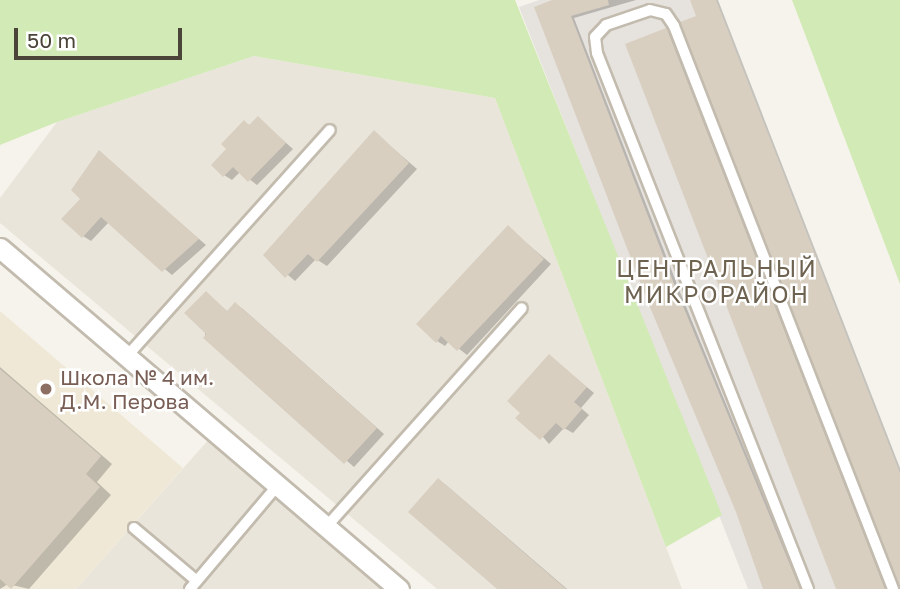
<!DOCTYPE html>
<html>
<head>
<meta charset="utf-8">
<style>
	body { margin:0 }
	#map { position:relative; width:900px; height:589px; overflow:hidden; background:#f6f3ec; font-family:"Golos Text",sans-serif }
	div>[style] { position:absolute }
	.residential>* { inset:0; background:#eae5da }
	.industrial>* { inset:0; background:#e6e2dd }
	.education>* { inset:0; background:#efe8d6 }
	.green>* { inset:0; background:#d2eab5 }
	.shadow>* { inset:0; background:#0003 }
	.building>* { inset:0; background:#d8cfc1 }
	.roads { filter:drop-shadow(2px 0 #c2bbae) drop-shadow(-2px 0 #c2bbae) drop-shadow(0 2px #c2bbae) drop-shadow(0 -2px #c2bbae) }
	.service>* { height:10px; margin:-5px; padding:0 5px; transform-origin:5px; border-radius:5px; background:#fff }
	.minor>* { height:19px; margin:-9.5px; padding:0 9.5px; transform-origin:9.5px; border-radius:9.5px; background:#fff }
	.dots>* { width:19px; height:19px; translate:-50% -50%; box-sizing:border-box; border:4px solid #fff; border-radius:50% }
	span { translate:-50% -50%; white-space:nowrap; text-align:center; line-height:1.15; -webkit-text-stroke:5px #fff; paint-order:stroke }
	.education-label { font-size:21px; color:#785e54 }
	.left { translate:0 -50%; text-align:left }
	.neighbourhood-label { font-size:23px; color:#6e6250; letter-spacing:2px }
	.scale { position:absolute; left:14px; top:28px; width:168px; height:32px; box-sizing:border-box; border:4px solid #4b4439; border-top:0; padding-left:9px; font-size:21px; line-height:24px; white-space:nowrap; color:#4b4439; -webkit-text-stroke:5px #fff; paint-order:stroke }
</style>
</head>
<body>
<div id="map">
	<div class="residential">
		<i style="clip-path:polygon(254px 56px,495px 98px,682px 589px,437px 589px,0 223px,0 198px,57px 122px)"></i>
		<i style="clip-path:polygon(210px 438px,381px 589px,76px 589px)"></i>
	</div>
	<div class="industrial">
		<i style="clip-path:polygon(539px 0,704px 0,900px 499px,900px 589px,748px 589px,519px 7px)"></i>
	</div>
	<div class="education">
		<i style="clip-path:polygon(0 311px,183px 468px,76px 589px,0 589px)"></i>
	</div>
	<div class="green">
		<i style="clip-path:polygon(0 0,515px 0,722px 515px,666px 547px,495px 98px,254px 56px,57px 122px,0 145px)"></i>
		<i style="clip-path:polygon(792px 0,900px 0,900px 284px)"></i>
	</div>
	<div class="shadow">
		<i style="clip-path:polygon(557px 0,636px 0,574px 18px,680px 292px,802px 589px,765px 589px)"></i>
		<i style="clip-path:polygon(691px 0,718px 0,900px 468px,900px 582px)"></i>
		<i style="clip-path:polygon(667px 31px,671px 34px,887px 589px,838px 589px)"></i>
		<i style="clip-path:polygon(258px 118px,293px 149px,257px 185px,240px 172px,232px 180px,224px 175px,228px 149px,244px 122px,251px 126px)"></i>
		<i style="clip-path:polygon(374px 132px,417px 169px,327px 266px,316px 259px,295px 281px,265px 255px)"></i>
		<i style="clip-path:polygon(99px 152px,206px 245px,172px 275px,109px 222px,91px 241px,83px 236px,82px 198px)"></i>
		<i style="clip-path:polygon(508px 227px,551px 264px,467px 355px,449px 341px,445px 346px,437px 341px)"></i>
		<i style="clip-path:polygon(206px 293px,228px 312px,235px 304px,243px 309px,384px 434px,354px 467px,205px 338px)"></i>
		<i style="clip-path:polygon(549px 356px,594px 393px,581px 408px,589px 415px,573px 433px,564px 428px,549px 444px,522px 412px)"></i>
		<i style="clip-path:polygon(0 367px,112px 464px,97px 482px,111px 495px,29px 589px,8px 584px,0 589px)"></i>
		<i style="clip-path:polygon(438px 480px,446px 485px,567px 589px,500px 589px)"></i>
	</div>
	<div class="building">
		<i style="clip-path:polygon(552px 0,608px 0,609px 5px,571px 16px,676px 289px,800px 589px,763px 589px,736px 512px,647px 300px,534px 7px)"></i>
		<i style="clip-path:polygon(690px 0,716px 0,900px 473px,900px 587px,680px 22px,696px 16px)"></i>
		<i style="clip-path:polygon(666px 28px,667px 29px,885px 589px,836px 589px,625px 44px)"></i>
		<i style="clip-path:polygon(258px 116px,286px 143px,248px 182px,233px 167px,223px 177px,211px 165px,226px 149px,221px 144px,244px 120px,249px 125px)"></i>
		<i style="clip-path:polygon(374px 130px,409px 163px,317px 262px,308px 254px,285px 278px,263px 255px)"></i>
		<i style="clip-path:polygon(99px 150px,199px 239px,162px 272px,101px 217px,82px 238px,61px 219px,80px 199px,71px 190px)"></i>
		<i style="clip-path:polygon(508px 225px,544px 259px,457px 351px,441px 336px,436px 343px,416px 324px)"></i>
		<i style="clip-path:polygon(206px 291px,227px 311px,235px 302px,377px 428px,344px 464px,203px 338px,206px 334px,184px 313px)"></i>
		<i style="clip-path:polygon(549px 354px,587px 387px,574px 402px,582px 409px,564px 430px,556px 423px,540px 440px,515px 418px,520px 413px,507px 401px)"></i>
		<i style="clip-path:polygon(0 369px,101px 456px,86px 474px,100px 487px,11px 589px,0 579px)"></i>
		<i style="clip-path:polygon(438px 478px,566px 589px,497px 589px,408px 512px)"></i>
	</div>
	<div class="roads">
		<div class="service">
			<i style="left:128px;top:355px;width:302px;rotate:-48.1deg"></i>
			<i style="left:327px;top:526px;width:292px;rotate:-48.2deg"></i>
			<i style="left:134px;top:528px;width:82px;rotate:40.1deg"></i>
			<i style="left:190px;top:589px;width:136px;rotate:-49.8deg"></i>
			<i style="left:808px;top:589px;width:576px;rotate:-111.49deg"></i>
			<i style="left:597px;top:53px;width:16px;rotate:-97deg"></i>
			<i style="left:595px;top:37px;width:16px;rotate:-47deg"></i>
			<i style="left:606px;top:25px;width:46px;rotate:-18.8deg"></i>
			<i style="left:650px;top:10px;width:16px;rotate:14deg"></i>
			<i style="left:666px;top:14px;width:14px;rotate:56deg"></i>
			<i style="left:674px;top:26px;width:604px;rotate:68.74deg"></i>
		</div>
		<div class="minor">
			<i style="left:0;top:248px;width:525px;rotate:40.52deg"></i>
		</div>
	</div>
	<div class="dots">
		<i style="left:46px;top:389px;background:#8d6e63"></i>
	</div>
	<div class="education-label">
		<span class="left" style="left:60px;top:389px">Школа № 4 им.<br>Д.М. Перова</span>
	</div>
	<div class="neighbourhood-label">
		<span style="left:717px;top:281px">ЦЕНТРАЛЬНЫЙ<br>МИКРОРАЙОН</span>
	</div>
	<div class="scale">50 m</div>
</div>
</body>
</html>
